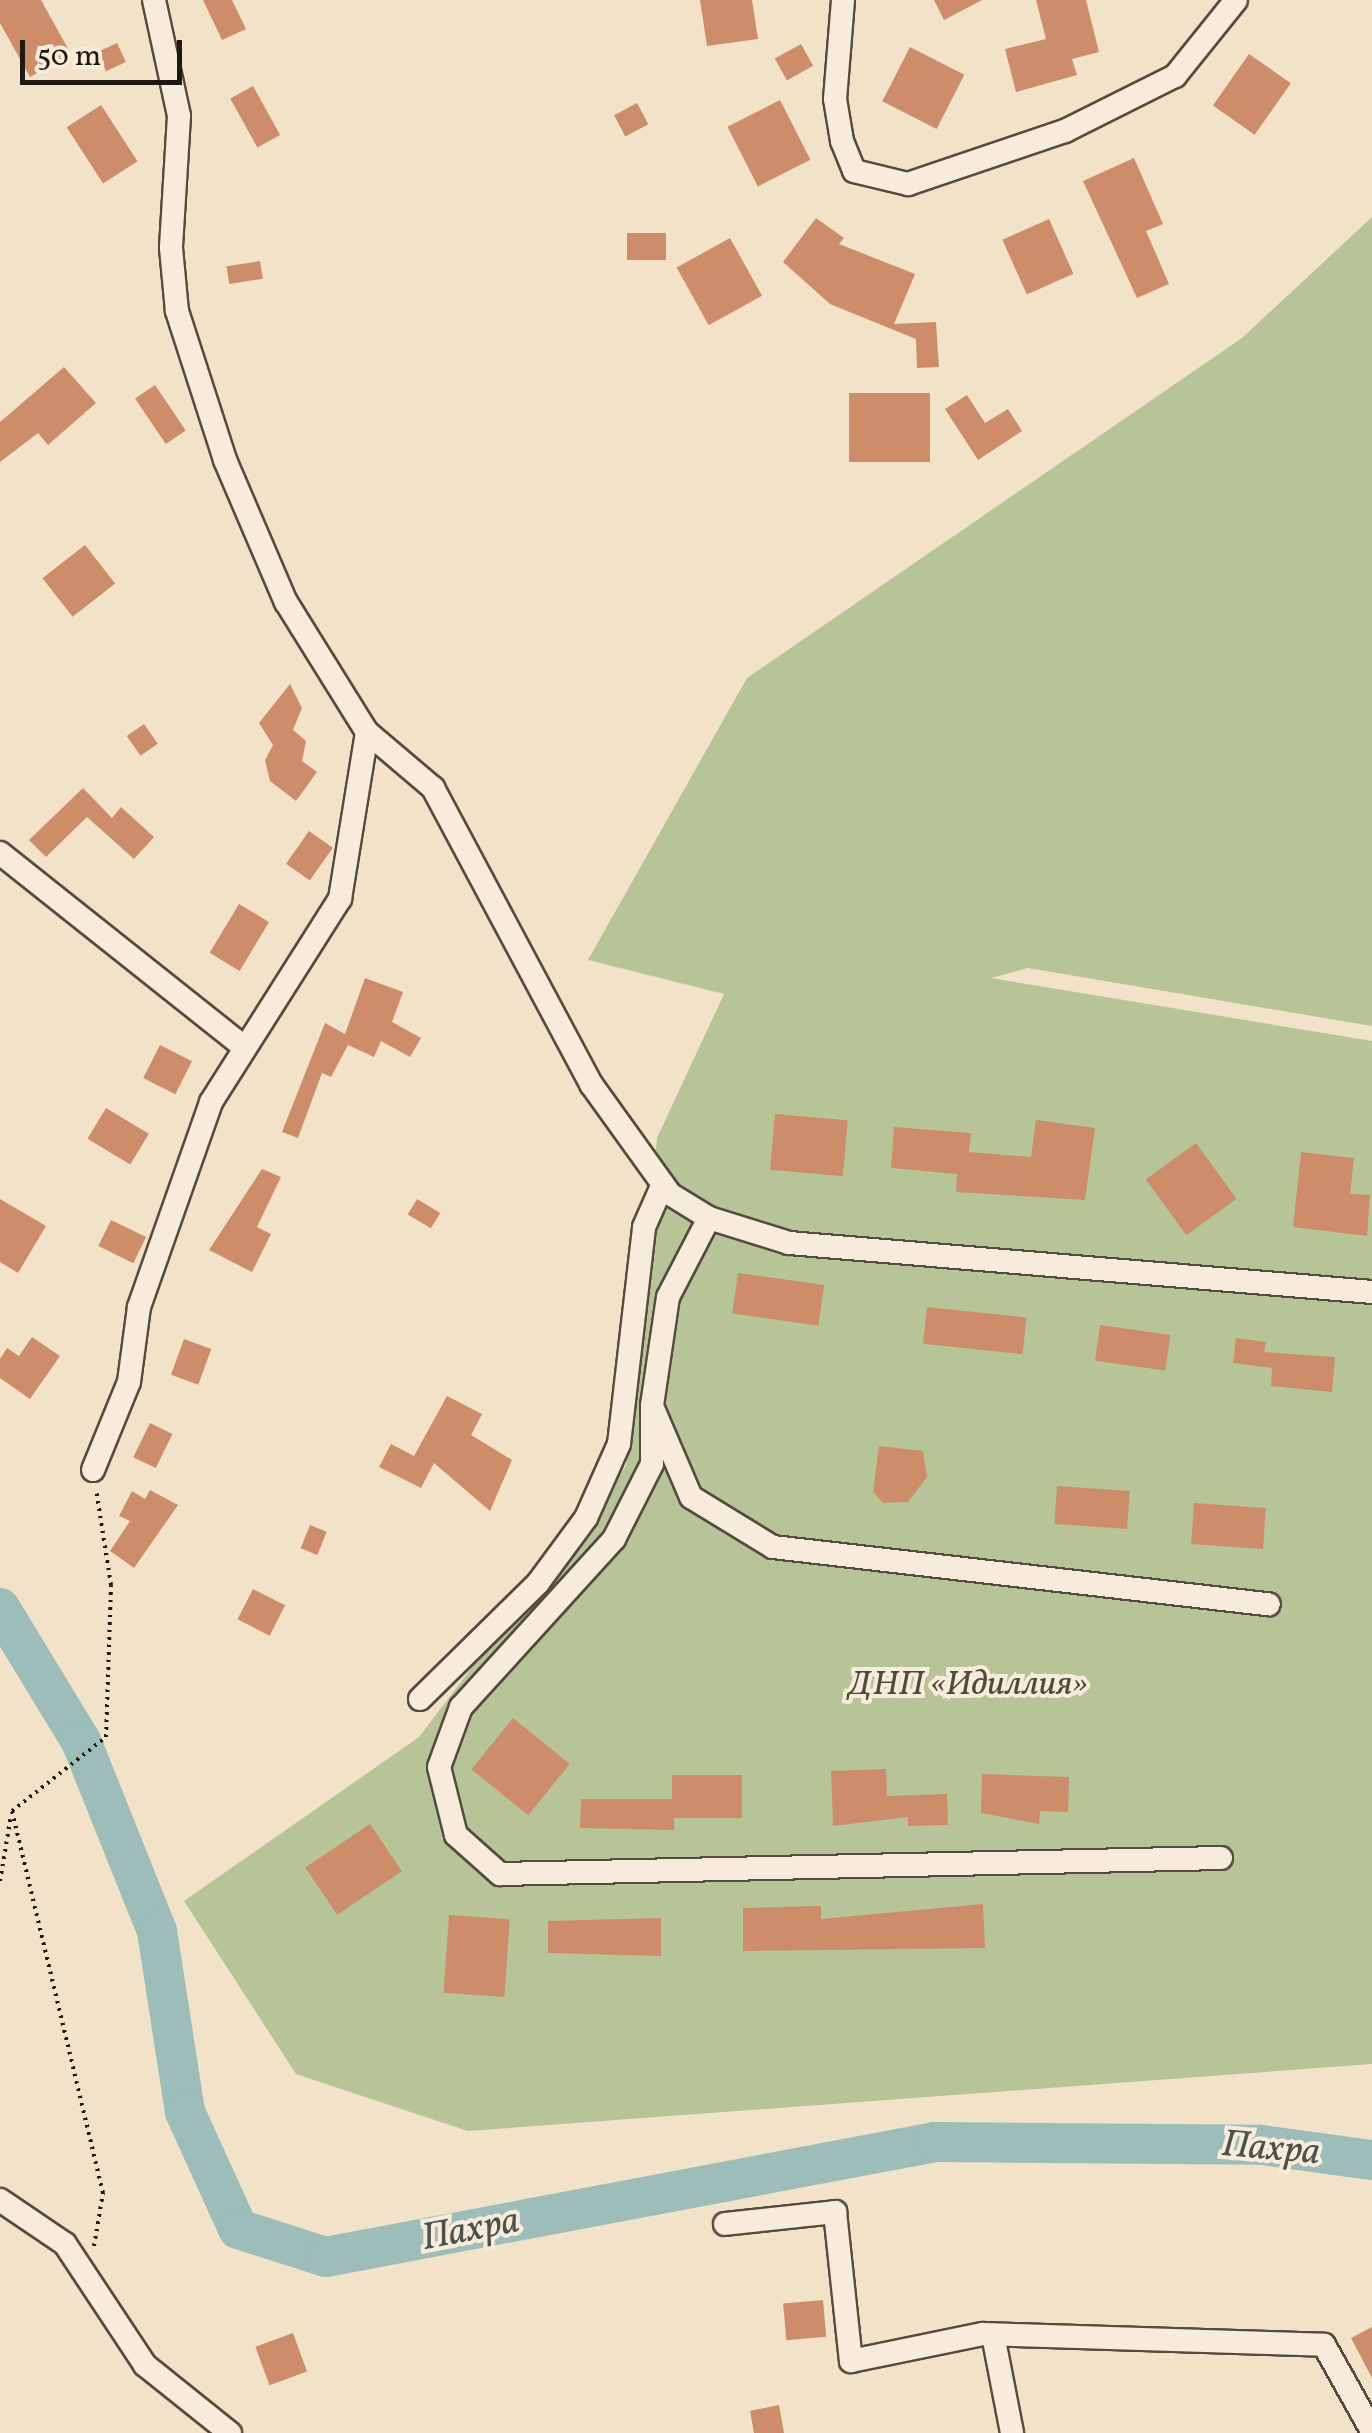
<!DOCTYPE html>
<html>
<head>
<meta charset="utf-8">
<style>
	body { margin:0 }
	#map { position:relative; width:1372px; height:2433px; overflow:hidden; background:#f2e2c7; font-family:Vollkorn,serif }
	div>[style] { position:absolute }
	.green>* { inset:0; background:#b7c498 }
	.river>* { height:40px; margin:-20px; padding:0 20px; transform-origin:20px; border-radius:20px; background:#9cbdb9 }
	.building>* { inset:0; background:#cd8d6b; transform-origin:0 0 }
	.path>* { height:4px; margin-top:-2px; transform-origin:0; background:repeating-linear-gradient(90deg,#211910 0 2.5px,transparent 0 7.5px) }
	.roads { filter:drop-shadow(2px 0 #554b3e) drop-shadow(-2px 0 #554b3e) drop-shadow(0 2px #554b3e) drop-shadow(0 -2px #554b3e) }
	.minor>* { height:22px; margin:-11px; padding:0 11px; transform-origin:11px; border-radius:11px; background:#f7ecdb }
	span { translate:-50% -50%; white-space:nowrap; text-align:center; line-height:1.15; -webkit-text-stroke:8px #f7ecdb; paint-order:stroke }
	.park-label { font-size:35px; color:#4e4c39; font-style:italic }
	.water-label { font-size:38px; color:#4c524b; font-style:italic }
	.scale { position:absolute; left:20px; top:40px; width:162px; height:45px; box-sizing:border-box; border:5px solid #211910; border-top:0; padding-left:12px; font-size:30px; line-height:35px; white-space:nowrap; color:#211910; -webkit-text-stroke:8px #f7ecdb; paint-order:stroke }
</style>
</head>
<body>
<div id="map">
	<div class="green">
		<i style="clip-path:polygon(1372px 217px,1372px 1026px,1028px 968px,991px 978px,1372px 1041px,1372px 2064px,468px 2131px,296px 2074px,184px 1901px,419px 1737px,626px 1466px,657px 1138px,724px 994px,588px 960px,747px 678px,1242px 338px)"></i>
	</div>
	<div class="river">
		<i style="left:0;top:1608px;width:156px;rotate:58.7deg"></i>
		<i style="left:81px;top:1741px;width:205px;rotate:68.2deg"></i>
		<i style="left:157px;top:1931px;width:183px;rotate:81.2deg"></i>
		<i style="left:185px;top:2112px;width:128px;rotate:65.6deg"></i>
		<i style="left:238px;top:2229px;width:92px;rotate:17.7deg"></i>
		<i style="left:326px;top:2257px;width:620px;rotate:-10.69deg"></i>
		<i style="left:935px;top:2142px;width:327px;rotate:0.5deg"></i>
		<i style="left:1262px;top:2145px;width:111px;rotate:7.8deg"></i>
	</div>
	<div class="building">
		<i style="clip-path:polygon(0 0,41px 0,71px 54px,30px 77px,0 23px)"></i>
		<i style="clip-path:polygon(203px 0,232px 0,246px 29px,222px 40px)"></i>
		<i style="clip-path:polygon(700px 0,752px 0,758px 39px,707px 46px)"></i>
		<i style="clip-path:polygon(934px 0,982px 0,944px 20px)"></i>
		<i style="clip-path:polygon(1036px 0,1086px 0,1099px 52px,1072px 59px,1077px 75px,1016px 92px,1005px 49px,1046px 39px)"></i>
		<i style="left:117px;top:43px;width:21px;height:22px;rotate:65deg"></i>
		<i style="left:801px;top:44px;width:25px;height:30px;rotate:61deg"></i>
		<i style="left:910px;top:47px;width:61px;height:61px;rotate:27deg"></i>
		<i style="left:1249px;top:54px;width:51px;height:63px;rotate:35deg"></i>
		<i style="left:253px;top:86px;width:56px;height:26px;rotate:61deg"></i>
		<i style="left:780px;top:100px;width:67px;height:59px;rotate:63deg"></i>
		<i style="left:637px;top:103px;width:24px;height:26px;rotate:62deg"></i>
		<i style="left:101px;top:105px;width:67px;height:41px;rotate:57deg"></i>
		<i style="clip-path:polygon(1134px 158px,1163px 224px,1146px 231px,1169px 284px,1137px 298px,1083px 181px)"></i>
		<i style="clip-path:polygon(816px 218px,844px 238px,839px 244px,915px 274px,894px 324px,936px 322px,939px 367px,917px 368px,916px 339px,830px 304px,783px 262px)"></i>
		<i style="left:1049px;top:219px;width:60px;height:51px;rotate:66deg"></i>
		<i style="left:666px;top:233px;width:27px;height:39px;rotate:90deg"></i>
		<i style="left:730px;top:238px;width:66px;height:61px;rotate:61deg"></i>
		<i style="left:260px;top:261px;width:18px;height:34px;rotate:81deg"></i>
		<i style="clip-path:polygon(64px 367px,96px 403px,48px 445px,38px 433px,0 462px,0 422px)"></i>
		<i style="left:155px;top:385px;width:55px;height:24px;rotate:56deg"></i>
		<i style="left:930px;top:393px;width:69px;height:81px;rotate:90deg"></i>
		<i style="clip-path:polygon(967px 395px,985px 423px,1008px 409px,1022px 431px,978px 460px,945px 409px)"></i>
		<i style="left:85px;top:545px;width:49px;height:54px;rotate:52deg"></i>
		<i style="clip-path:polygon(290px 684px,302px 708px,293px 730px,306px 741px,302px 761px,317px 772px,296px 801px,270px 781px,265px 760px,273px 745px,259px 723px)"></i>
		<i style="left:144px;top:724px;width:24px;height:21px;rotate:55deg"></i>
		<i style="clip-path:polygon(83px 788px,112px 818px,121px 807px,154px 837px,134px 859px,87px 817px,46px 857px,29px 840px)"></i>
		<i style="left:309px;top:831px;width:29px;height:40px;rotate:35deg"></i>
		<i style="left:239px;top:904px;width:35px;height:57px;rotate:31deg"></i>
		<i style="clip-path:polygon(365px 978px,403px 992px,392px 1022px,421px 1038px,410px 1057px,381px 1041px,374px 1057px,348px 1045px,331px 1077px,322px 1073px,298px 1138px,282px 1132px,325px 1023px,345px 1034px)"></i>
		<i style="left:160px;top:1045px;width:36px;height:37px;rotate:27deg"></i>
		<i style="left:106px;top:1108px;width:50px;height:36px;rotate:31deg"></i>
		<i style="left:775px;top:1114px;width:73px;height:56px;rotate:5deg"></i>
		<i style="clip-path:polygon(1036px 1120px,1095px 1128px,1085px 1200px,956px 1192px,957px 1174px,891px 1168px,894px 1127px,971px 1133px,969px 1152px,1031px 1157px)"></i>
		<i style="left:1196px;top:1143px;width:69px;height:62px;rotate:54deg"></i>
		<i style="clip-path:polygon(1301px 1152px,1354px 1158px,1350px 1194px,1370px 1195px,1367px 1236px,1293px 1227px)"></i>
		<i style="clip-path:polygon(262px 1169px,281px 1177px,257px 1227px,271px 1234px,252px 1272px,209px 1250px)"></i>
		<i style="clip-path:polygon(0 1199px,46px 1226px,18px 1273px,0 1262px)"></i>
		<i style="left:417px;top:1199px;width:27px;height:18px;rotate:31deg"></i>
		<i style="left:111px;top:1220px;width:39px;height:29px;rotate:26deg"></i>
		<i style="left:738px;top:1273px;width:87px;height:41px;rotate:8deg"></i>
		<i style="left:927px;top:1307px;width:100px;height:37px;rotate:6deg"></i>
		<i style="left:1100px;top:1325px;width:71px;height:36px;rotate:8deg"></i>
		<i style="clip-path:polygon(32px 1337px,60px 1356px,30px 1399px,0 1378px,0 1359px,7px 1348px,19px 1356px)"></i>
		<i style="clip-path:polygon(1236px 1338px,1266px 1342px,1264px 1352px,1335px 1357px,1332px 1392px,1271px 1386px,1272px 1368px,1233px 1363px)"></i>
		<i style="left:184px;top:1339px;width:29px;height:38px;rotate:20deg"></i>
		<i style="clip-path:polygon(447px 1396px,482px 1414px,471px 1435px,512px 1460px,490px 1511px,434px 1463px,421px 1488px,379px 1467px,391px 1444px,414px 1456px)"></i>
		<i style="left:150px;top:1423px;width:25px;height:38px;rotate:26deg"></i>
		<i style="clip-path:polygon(879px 1446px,923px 1451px,927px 1477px,908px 1502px,883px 1503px,873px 1492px)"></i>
		<i style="left:1057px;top:1486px;width:73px;height:38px;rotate:4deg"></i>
		<i style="clip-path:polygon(150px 1490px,178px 1505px,134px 1568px,110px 1551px,130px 1521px,119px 1516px,132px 1491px,145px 1499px)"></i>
		<i style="left:1194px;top:1503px;width:72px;height:41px;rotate:4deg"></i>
		<i style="left:310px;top:1525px;width:18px;height:25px;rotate:22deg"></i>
		<i style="left:253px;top:1589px;width:36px;height:34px;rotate:27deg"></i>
		<i style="left:513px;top:1718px;width:73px;height:66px;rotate:39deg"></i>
		<i style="clip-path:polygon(886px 1769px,887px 1796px,947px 1794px,948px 1825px,908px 1826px,908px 1817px,833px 1826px,831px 1771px)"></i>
		<i style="clip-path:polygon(982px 1774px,1069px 1777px,1068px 1812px,1040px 1811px,1039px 1824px,981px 1813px)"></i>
		<i style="clip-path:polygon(672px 1775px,742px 1775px,742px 1818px,674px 1818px,674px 1830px,580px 1828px,581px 1799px,672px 1799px)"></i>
		<i style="left:370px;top:1824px;width:57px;height:78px;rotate:56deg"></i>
		<i style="clip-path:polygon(983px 1904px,985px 1948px,743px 1951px,743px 1908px,821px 1906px,821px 1919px)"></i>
		<i style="left:449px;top:1915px;width:61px;height:78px;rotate:4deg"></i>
		<i style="clip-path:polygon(661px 1918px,661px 1956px,548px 1953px,548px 1921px)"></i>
		<i style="left:823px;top:2300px;width:37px;height:40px;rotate:85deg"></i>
		<i style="clip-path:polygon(1372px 2327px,1372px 2378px,1351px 2338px)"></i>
		<i style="left:293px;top:2333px;width:41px;height:40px;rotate:70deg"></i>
		<i style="clip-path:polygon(779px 2405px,784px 2433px,754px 2433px,750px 2411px)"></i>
	</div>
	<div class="path">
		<i style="left:0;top:1881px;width:67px;rotate:-80.5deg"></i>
		<i style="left:94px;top:2246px;width:54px;rotate:-80.4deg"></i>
		<i style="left:103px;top:2193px;width:393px;rotate:-103.4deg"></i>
		<i style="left:12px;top:1811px;width:120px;rotate:-38.2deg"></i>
		<i style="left:106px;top:1737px;width:152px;rotate:-88.1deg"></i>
		<i style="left:111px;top:1585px;width:97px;rotate:-98.9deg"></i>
	</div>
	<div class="roads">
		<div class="minor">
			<i style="left:154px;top:0;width:119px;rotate:77.8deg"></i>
			<i style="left:179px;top:116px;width:132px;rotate:93.5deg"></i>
			<i style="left:171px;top:248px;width:63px;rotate:84.6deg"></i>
			<i style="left:177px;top:311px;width:157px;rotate:72.1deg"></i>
			<i style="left:225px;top:460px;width:155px;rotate:66.8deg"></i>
			<i style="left:286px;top:602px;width:153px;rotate:58.1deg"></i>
			<i style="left:367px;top:732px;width:87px;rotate:40.3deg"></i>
			<i style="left:433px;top:788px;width:336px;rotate:61.9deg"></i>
			<i style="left:591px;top:1084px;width:135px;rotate:54.3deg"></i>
			<i style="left:670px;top:1194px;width:46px;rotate:31.6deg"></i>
			<i style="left:709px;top:1218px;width:84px;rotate:17.4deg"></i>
			<i style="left:789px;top:1243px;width:585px;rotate:4.8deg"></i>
			<i style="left:843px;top:0;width:99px;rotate:94.6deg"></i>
			<i style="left:835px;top:99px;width:43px;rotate:80.5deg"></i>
			<i style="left:842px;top:141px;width:32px;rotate:68deg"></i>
			<i style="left:854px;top:171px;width:56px;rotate:13.5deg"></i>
			<i style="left:908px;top:184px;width:166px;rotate:-18.7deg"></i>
			<i style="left:1065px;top:131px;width:123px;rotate:-26.6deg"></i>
			<i style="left:1175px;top:76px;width:97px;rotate:-51.2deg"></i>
			<i style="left:0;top:853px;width:307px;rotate:38.5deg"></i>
			<i style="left:709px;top:1218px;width:89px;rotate:117.4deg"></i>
			<i style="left:668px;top:1297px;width:110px;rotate:98.4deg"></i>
			<i style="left:652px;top:1406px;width:99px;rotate:66.8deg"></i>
			<i style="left:691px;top:1497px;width:96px;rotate:31.4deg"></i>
			<i style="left:773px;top:1547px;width:499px;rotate:6.6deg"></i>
			<i style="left:652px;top:1406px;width:58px;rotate:90deg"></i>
			<i style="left:652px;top:1464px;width:84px;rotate:116.9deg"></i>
			<i style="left:614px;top:1539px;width:227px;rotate:132.3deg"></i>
			<i style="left:461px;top:1707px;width:64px;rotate:110.1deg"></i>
			<i style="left:439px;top:1767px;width:70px;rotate:76deg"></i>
			<i style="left:456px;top:1835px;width:59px;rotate:41.6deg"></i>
			<i style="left:500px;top:1874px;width:721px;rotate:-1.27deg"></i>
			<i style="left:93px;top:1470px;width:95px;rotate:-67.8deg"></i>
			<i style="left:129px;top:1382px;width:76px;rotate:-82.4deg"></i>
			<i style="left:139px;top:1307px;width:217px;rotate:-70.6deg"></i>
			<i style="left:211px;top:1102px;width:241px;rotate:-57.6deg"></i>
			<i style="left:340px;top:899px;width:169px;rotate:-80.8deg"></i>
			<i style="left:420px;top:1699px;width:165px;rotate:-44.5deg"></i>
			<i style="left:538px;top:1583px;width:81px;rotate:-53.6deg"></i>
			<i style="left:586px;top:1518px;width:81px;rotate:-66deg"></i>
			<i style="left:619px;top:1444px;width:218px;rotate:-83.4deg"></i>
			<i style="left:644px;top:1227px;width:47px;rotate:-66.2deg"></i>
			<i style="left:0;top:2200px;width:78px;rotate:34.1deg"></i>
			<i style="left:65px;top:2244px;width:145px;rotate:56.5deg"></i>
			<i style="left:145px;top:2365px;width:109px;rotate:38.7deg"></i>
			<i style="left:725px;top:2224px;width:111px;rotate:-6.2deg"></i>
			<i style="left:835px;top:2212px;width:150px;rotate:83.9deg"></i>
			<i style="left:851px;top:2361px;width:135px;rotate:-11.6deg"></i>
			<i style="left:983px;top:2334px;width:341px;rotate:1.8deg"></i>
			<i style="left:1324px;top:2345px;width:98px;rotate:60.8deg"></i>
			<i style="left:993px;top:2335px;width:100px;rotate:79deg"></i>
		</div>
	</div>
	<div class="park-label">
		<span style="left:968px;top:1685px">ДНП «Идиллия»</span>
	</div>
	<div class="water-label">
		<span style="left:1271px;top:2150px;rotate:5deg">Пахра</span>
		<span style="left:471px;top:2231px;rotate:-11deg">Пахра</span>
	</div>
	<div class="scale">50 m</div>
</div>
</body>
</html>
